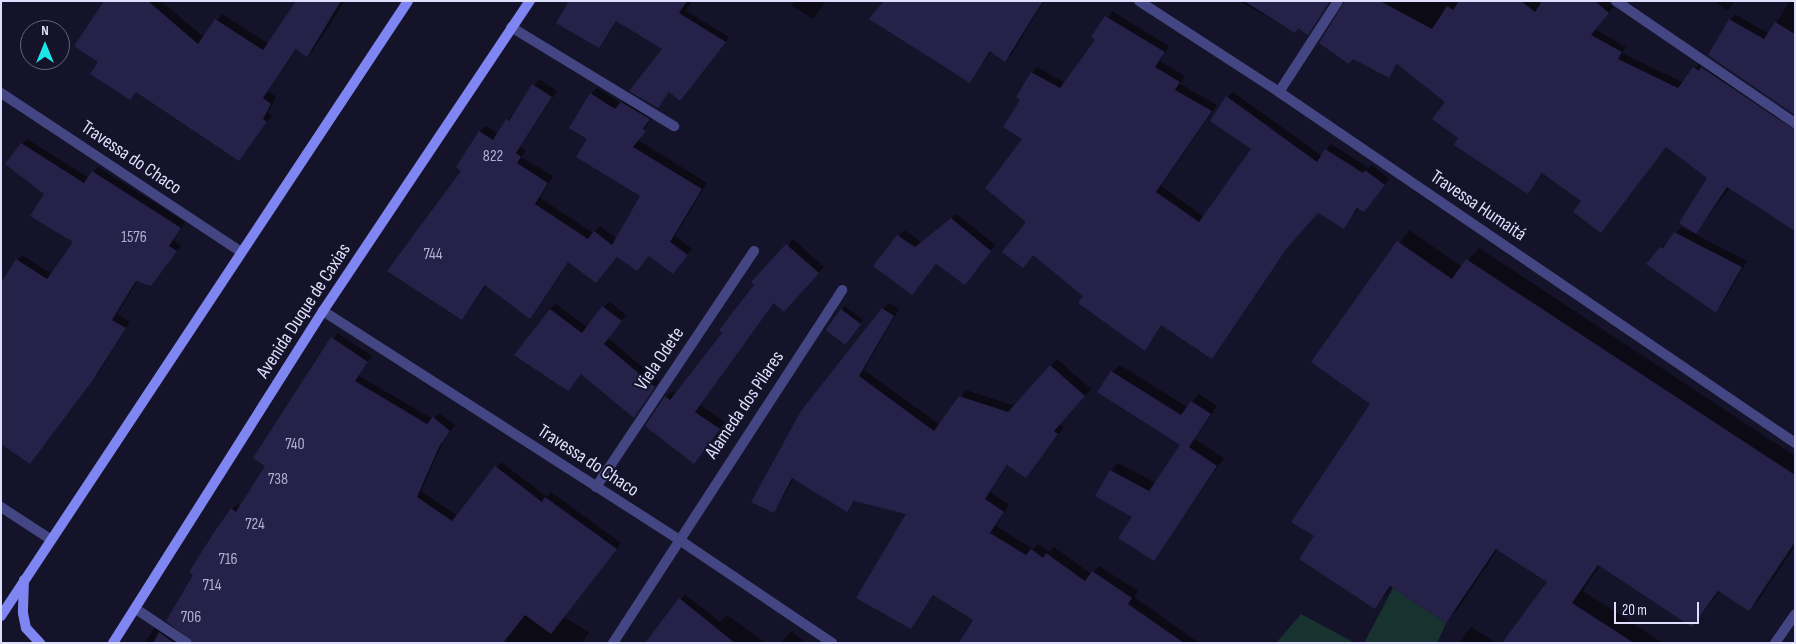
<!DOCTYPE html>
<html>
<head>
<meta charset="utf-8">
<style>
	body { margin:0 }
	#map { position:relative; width:1796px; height:644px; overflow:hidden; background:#151329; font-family:"Sofia Sans Condensed",sans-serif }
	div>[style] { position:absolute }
	.green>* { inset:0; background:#17322f }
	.shadow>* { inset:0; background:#0007 }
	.building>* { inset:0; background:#262148; transform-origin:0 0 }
	.minor>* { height:10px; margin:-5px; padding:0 5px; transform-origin:5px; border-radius:5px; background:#434683 }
	.tertiary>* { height:10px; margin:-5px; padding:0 5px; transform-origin:5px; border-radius:5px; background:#434683 }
	.secondary>* { height:10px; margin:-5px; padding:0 5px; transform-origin:5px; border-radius:5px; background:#7f86f2 }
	span { translate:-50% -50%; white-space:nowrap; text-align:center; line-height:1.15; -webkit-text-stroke:4px #151329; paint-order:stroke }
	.number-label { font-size:16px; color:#b1afcf }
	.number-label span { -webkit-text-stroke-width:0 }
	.street-label { font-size:19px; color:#dfdefc }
	.frame { position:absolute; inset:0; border:2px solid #dfdefc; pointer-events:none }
	.north { position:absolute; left:20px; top:20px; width:50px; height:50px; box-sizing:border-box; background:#151329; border:1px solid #66647d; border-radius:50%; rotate:0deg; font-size:14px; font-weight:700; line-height:20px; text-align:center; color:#dfdefc }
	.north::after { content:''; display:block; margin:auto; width:18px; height:22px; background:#1ee5e8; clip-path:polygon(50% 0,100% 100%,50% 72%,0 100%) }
	.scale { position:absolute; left:1614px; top:602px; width:85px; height:22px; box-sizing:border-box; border:2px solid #dfdefc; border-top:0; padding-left:6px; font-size:15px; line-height:18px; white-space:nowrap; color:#dfdefc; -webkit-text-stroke:4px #151329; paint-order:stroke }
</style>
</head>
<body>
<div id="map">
	<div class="green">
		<i style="clip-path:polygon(1393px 588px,1446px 623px,1437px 643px,1364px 643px)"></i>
		<i style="clip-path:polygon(1301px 614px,1355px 643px,1276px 643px)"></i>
	</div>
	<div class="shadow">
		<i style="clip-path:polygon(106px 1px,161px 1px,204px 37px,222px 14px,269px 44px,297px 1px,345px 1px,313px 50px,307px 56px,297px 49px,268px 91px,276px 97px,268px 113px,272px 115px,245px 153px,100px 61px)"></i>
		<i style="clip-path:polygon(578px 1px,692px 1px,686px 11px,729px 37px,684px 95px,670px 91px,662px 102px,663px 48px,617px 20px,599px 47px)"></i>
		<i style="clip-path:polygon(794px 1px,826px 1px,813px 19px,792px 6px)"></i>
		<i style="clip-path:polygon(886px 1px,1044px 1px,1012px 54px,1005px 60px,992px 50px,970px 82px)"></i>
		<i style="clip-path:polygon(1239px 1px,1330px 1px,1308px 33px,1299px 27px,1294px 31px)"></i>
		<i style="clip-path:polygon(1344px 1px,1607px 1px,1613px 7px,1595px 29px,1626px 47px,1622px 53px,1684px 83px,1700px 63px,1782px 113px,1770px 134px,1695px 234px,1747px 261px,1721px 306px,1716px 312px,1661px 248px,1681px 227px,1693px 233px,1709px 178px,1666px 146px,1601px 232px,1583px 201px,1543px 173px,1527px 193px,1460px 138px,1447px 102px,1398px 64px,1389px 77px,1354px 58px)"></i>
		<i style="clip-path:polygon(1714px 1px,1735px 1px,1727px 11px)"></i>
		<i style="clip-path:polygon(1790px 1px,1795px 1px,1795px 90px,1730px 20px,1735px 14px,1769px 34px)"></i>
		<i style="clip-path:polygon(1112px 11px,1169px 46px,1160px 61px,1185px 76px,1180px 84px,1217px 105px,1161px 186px,1204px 217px,1252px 148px,1227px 97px,1233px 92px,1322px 156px,1331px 144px,1369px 168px,1372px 165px,1389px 179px,1367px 206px,1359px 208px,1343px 228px,1319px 212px,1292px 241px,1212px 357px,1162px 324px,1145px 349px,1027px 221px,1022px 99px,1032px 73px,1037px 67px,1065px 83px,1097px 39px)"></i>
		<i style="clip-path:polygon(539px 79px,557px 91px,520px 147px,526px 150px,521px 157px,553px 176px,540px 198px,593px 233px,600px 226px,617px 239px,642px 196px,589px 139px,591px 94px,597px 88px,621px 103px,628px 97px,655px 113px,638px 140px,707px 183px,675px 236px,692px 249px,678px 267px,649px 255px,618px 256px,596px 282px,569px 261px,530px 317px,487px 284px,462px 319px,463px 171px,458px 167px,480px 131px,486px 126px,498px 134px)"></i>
		<i style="clip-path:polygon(27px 139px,89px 178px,98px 167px,185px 222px,174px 240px,181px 246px,151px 284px,138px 280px,117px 314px,130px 322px,98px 374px,30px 463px,17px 260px,22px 255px,52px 274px,75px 242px,22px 144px)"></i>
		<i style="clip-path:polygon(957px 214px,995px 245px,965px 284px,937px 263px,912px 293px,875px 266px,904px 230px,921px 242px)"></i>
		<i style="clip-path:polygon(1409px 230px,1462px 267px,1479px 248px,1795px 456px,1795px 546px,1760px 598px,1748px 610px,1720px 591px,1692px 626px,1600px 565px,1583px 591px,1663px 643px,1553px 643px,1549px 582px,1498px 549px,1457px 610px,1445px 621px,1393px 586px,1375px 608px,1316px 536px,1371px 403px,1313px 362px)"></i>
		<i style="clip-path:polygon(793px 239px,824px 267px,790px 304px,775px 302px,700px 405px,725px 422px,694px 462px,647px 426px,666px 397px,672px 391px,676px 394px,724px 333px)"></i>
		<i style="clip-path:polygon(609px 301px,626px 315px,608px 338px,659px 381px,634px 416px,550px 309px,556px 304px,587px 327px)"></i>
		<i style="clip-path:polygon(889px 303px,899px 309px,864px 370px,940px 425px,966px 390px,1015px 406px,1057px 359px,1091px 389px,1059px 424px,1064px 427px,1026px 476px,1008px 465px,990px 492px,1009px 505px,996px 526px,1033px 549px,1038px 544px,1049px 552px,1054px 547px,1091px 574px,1099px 566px,1138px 591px,1134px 597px,1199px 643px,1148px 643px,975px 619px,934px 595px,910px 628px,857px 597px,908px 513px,856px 500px,847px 510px,795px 477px,774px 512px,883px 309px)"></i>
		<i style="clip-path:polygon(845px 306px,863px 320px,848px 339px,827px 329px)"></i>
		<i style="clip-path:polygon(337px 333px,372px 356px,359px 376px,433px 419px,439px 413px,455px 425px,444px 440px,421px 491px,458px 516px,501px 462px,547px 497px,551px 492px,621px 543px,564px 617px,589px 632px,582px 643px,193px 643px,192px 637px,232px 509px,237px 504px,241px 507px,267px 466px)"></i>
		<i style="clip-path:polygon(1120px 365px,1187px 407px,1199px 394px,1217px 406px,1195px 439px,1224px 458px,1154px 559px,1111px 471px,1118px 463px,1156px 483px,1182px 444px,1112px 372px)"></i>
		<i style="clip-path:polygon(685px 594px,720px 622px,727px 615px,766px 643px,647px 643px)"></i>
		<i style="clip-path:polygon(157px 625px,187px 643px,144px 643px)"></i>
		<i style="clip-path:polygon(1471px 627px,1497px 643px,1459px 643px)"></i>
		<i style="clip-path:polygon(791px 631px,806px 643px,781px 643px)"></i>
	</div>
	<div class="building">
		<i style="clip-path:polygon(104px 1px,148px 1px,198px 44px,215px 19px,263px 50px,296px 1px,341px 1px,307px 57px,296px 49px,263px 98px,271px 104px,263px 119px,267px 122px,239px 161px,136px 92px,130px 100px,90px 74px,98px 62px,74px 46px)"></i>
		<i style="clip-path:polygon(569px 1px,687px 1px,679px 13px,726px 42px,680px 101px,669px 92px,658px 108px,629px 91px,662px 49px,616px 21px,599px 48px,556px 23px)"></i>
		<i style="clip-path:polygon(884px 1px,1043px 1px,1005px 62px,990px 51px,970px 83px,869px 19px)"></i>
		<i style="clip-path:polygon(1244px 1px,1330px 1px,1308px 35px,1298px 28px,1295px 33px)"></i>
		<i style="clip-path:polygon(1345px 1px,1380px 1px,1432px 29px,1447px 6px,1453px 10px,1459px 1px,1521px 1px,1535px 12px,1542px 1px,1595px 1px,1609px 13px,1591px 35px,1622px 52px,1618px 59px,1678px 88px,1693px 67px,1699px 71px,1701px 67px,1795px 130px,1795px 231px,1727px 187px,1696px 234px,1679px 223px,1707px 178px,1666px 147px,1601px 233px,1573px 212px,1581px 201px,1542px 173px,1528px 194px,1454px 145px,1458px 138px,1432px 119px,1445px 102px,1397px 64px,1389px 78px,1353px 59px,1349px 64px,1319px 43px)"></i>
		<i style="clip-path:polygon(1105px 16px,1165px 52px,1155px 67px,1180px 82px,1175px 90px,1212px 111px,1156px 192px,1199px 222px,1251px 149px,1210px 121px,1226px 96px,1317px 162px,1325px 149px,1363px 173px,1365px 170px,1385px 185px,1364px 212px,1357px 208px,1344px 229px,1318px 213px,1287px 248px,1212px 359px,1161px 325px,1145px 351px,1078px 303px,1083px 296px,1033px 255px,1023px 268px,1002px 252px,1026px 222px,985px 188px,1022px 139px,1003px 127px,1020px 100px,1016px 97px,1031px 72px,1060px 88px,1095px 40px,1091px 37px)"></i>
		<i style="clip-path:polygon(1729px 19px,1764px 39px,1775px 22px,1795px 34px,1795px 115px,1708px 55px)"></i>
		<i style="clip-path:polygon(532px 84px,552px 97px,516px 153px,521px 157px,517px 163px,548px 183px,535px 204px,588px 239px,594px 231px,612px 245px,640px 196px,576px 157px,587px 139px,569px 128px,590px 93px,615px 109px,621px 102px,650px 119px,643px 129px,646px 131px,633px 147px,702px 189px,670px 242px,688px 255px,673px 274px,649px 256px,637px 271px,617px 257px,596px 283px,568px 262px,530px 319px,485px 285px,462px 320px,387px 271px,461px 171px,456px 167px,479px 131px,493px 140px,506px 119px,509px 121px)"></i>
		<i style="clip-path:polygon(21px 143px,84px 183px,92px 171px,181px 228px,169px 246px,177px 251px,151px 286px,136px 281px,112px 320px,126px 328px,93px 380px,30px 464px,1px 444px,1px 283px,16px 259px,47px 279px,73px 242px,30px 216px,44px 194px,5px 164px)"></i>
		<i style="clip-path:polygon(951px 218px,991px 251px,965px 285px,936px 264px,912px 295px,873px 266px,897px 235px,915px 247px)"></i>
		<i style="clip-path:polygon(1674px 232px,1742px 267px,1716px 313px,1646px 264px,1660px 247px,1663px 248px)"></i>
		<i style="clip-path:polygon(1397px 241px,1452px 279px,1466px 259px,1795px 475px,1795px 542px,1749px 611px,1718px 591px,1692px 627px,1598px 565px,1572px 603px,1634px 643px,1502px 643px,1547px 582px,1496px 549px,1446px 623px,1390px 586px,1375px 609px,1299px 559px,1314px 536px,1291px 522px,1370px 404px,1311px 362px)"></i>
		<i style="clip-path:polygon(786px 244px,819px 273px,784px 312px,774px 303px,695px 412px,720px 429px,694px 464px,645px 426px,665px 396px,670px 400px,722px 333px,719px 330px,754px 285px,751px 282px)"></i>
		<i style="clip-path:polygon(602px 306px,622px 321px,604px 344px,655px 387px,634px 418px,581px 374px,568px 391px,514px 355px,550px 309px,582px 333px)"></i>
		<i style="clip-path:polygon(882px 308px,894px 316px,859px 376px,934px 431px,959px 396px,1008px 412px,1050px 365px,1085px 396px,1054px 431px,1058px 434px,1026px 478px,1007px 465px,985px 499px,1004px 512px,990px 533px,1026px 555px,1031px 549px,1043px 558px,1046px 553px,1085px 581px,1092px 571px,1132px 598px,1128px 604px,1184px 643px,959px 643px,973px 620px,933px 595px,911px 629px,856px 598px,906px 514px,854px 501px,847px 512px,792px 478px,774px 513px,751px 502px,801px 411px)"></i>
		<i style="left:841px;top:309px;width:25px;height:26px;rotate:37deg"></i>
		<i style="clip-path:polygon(331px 337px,368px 362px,355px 381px,427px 424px,433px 417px,450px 431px,439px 447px,417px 497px,452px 521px,495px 466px,542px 502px,545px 497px,617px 549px,551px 634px,525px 615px,503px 643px,194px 643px,166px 621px,193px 575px,189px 572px,213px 534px,231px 508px,236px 512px,265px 466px,253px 458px)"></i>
		<i style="clip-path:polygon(1111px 371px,1181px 415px,1191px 401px,1211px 414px,1189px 447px,1217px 466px,1154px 561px,1118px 538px,1132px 517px,1095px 496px,1110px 470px,1149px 491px,1180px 445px,1097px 392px)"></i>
		<i style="clip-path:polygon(679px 598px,735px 643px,645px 643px)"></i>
		<i style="clip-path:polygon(159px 632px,174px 643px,153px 643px)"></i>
	</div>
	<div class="minor">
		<i style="left:1616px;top:1px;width:217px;rotate:34.3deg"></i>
		<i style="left:511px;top:27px;width:191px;rotate:31.3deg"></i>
		<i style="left:1279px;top:92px;width:108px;rotate:-57deg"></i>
		<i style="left:1px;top:93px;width:288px;rotate:33.5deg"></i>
		<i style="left:323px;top:311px;width:422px;rotate:32.7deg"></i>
		<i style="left:678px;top:539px;width:186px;rotate:34deg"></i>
		<i style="left:596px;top:487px;width:284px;rotate:-56.2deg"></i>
		<i style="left:1px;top:507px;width:59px;rotate:33.1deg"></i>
		<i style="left:136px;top:609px;width:61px;rotate:33.7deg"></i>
		<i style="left:613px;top:643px;width:421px;rotate:-57deg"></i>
	</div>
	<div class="tertiary">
		<i style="left:1139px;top:1px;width:167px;rotate:33deg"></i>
		<i style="left:1279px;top:92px;width:624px;rotate:34.22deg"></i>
		<i style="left:1775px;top:643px;width:35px;rotate:-55deg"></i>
	</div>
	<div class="secondary">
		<i style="left:24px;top:580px;width:33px;rotate:92deg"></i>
		<i style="left:23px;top:613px;width:15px;rotate:79deg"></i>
		<i style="left:26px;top:628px;width:21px;rotate:47deg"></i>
		<i style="left:1px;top:616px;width:737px;rotate:-56.5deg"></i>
		<i style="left:113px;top:643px;width:393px;rotate:-57.7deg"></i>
		<i style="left:323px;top:311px;width:373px;rotate:-56.3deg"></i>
	</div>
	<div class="number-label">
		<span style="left:493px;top:157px">822</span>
		<span style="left:134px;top:238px">1576</span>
		<span style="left:433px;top:255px">744</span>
		<span style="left:295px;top:445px">740</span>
		<span style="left:278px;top:480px">738</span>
		<span style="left:255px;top:525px">724</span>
		<span style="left:228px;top:560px">716</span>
		<span style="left:212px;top:586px">714</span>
		<span style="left:191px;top:618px">706</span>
	</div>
	<div class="street-label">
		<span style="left:131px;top:158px;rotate:34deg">Travessa do Chaco</span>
		<span style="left:1478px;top:206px;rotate:34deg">Travessa Humaitá</span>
		<span style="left:304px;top:311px;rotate:-57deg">Avenida Duque de Caxias</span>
		<span style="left:660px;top:359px;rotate:-56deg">Viela Odete</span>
		<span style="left:745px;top:405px;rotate:-56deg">Alameda dos Pilares</span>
		<span style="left:588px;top:461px;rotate:33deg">Travessa do Chaco</span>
	</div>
	<div class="frame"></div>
	<div class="north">N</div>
	<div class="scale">20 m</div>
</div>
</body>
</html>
